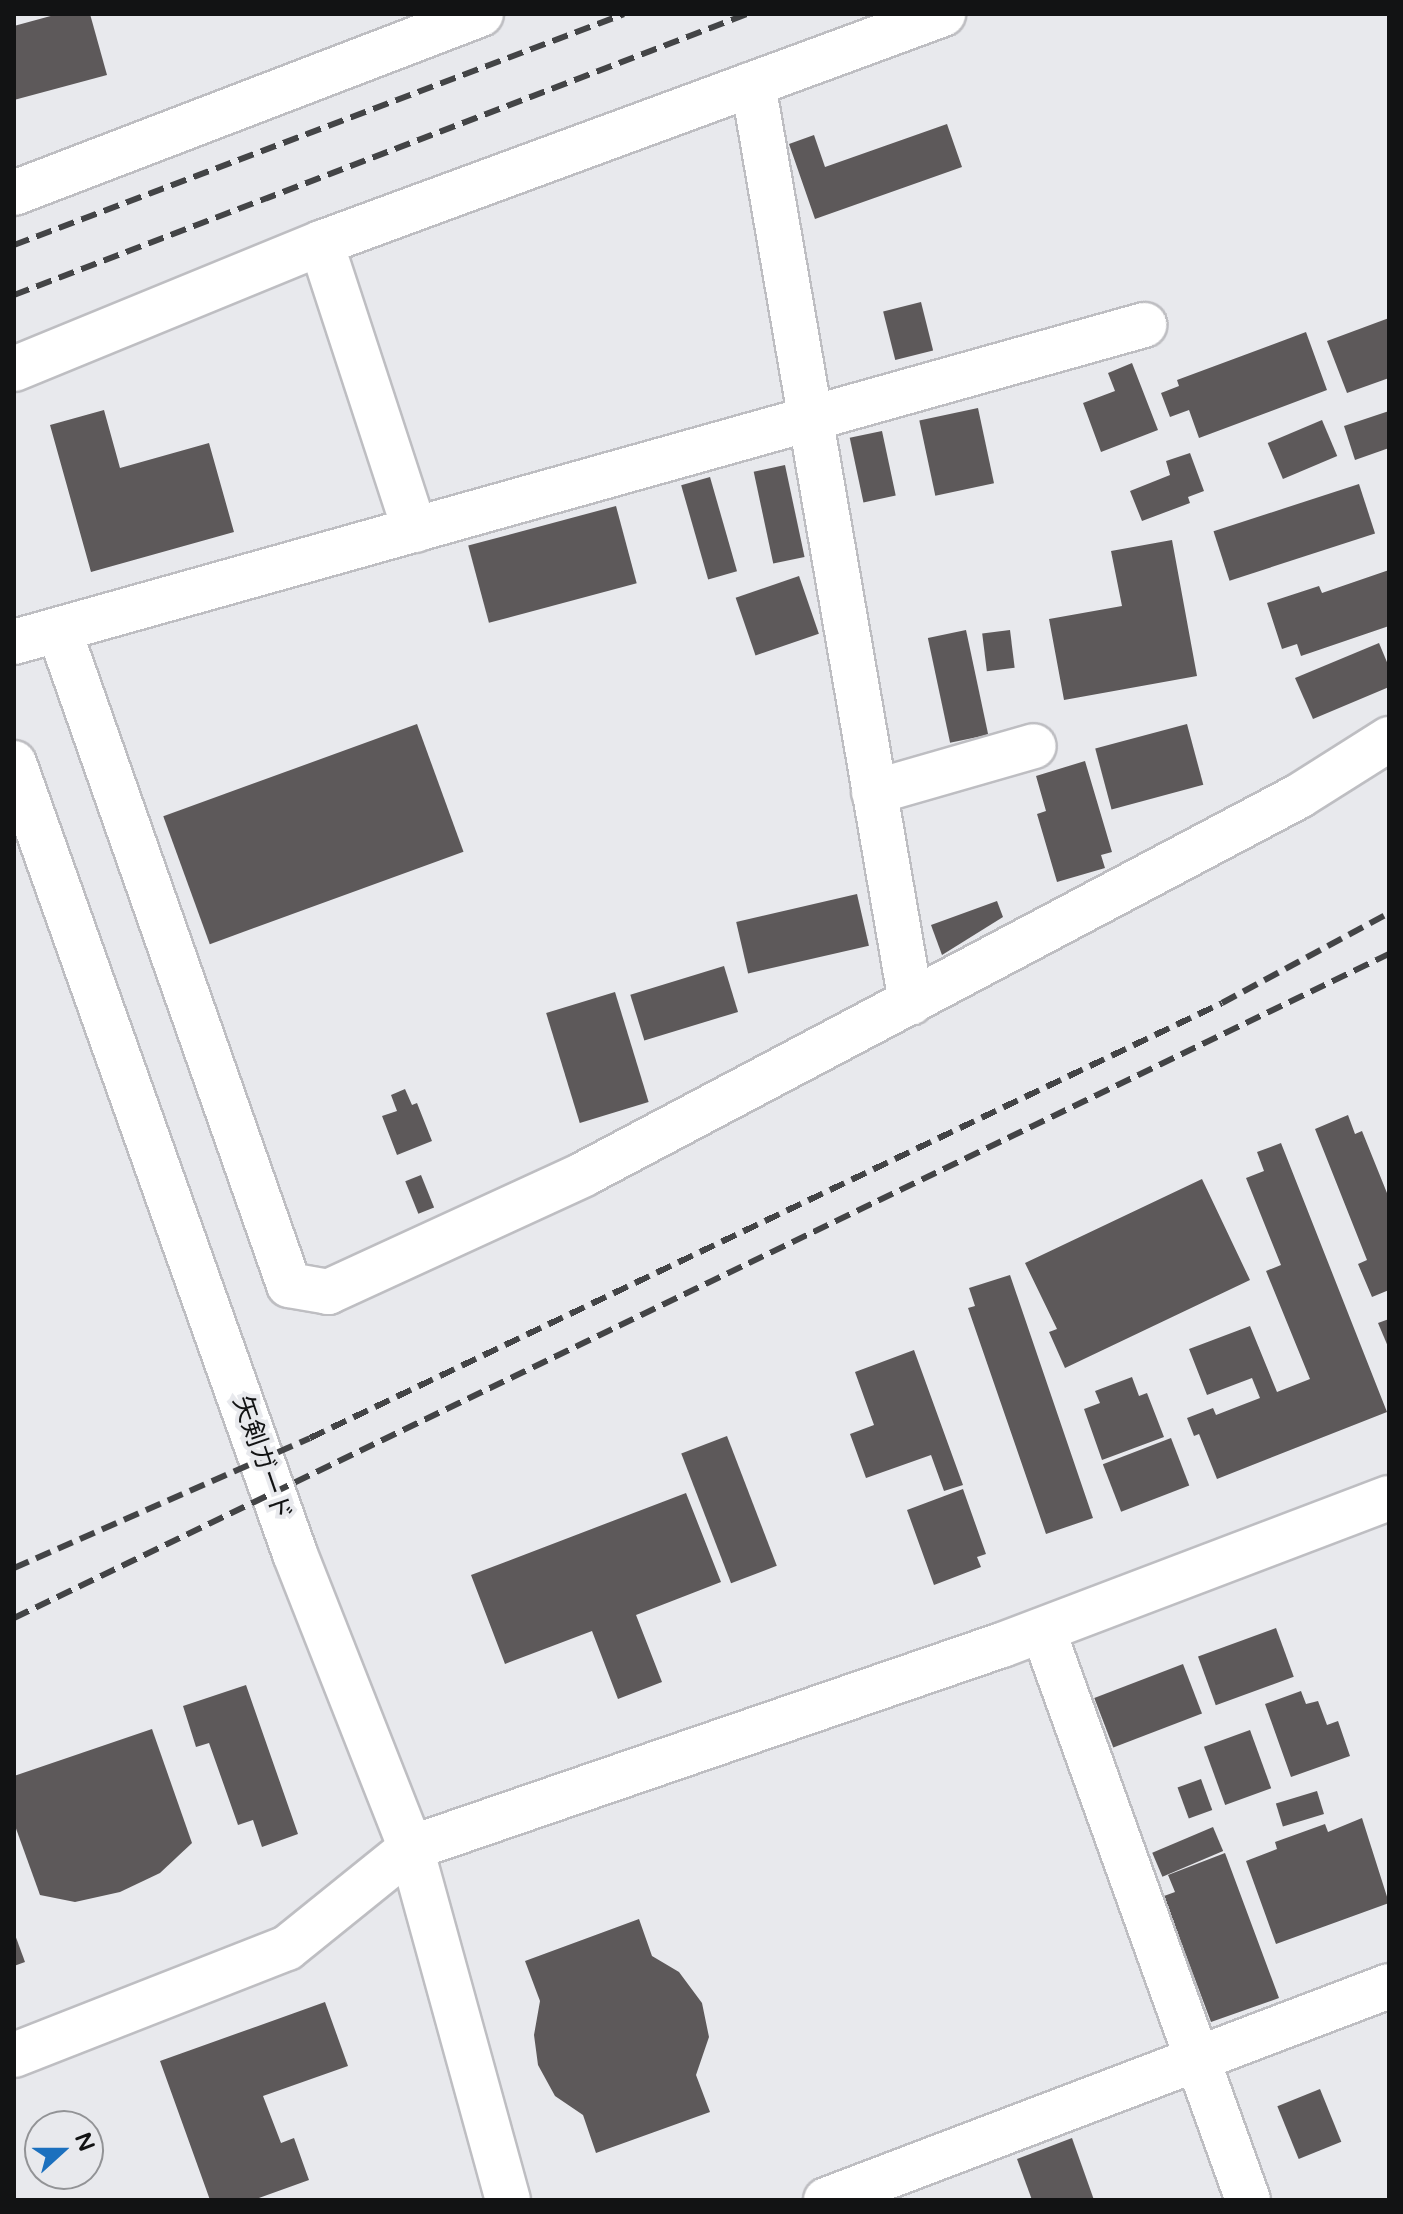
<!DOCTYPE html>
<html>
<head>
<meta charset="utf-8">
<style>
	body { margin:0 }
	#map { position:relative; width:1403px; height:2214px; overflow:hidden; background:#e8e9ed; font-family:"Varela Round","Noto Sans JP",sans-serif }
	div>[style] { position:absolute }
	.building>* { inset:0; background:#5d595a; transform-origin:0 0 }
	.roads { filter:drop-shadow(2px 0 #bebec2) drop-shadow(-2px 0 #bebec2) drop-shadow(0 2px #bebec2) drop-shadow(0 -2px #bebec2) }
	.minor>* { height:44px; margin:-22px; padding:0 22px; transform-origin:22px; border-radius:22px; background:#fff }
	.tertiary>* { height:44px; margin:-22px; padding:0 22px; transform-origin:22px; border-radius:22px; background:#fff }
	.rail>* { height:6px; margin-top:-3px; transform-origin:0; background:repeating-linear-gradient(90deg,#434446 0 16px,transparent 0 24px) }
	span { translate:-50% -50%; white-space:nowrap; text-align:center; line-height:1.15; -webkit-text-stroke:8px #e8e9ed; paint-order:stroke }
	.street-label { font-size:26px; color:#121314 }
	.frame { position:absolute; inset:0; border:16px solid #121314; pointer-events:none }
	.north { position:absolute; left:24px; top:2110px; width:80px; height:80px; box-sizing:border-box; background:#e8e9ed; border:2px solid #929396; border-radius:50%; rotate:69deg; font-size:22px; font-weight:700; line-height:32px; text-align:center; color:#121314 }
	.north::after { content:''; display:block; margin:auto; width:28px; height:36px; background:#1c70be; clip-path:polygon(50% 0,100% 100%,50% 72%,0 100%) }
</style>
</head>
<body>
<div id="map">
	<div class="building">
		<i style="clip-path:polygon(58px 14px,90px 14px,107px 75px,14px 100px,14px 26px)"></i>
		<i style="clip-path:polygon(947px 124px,962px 167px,815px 219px,789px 144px,814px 135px,825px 167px)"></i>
		<i style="left:921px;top:302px;width:50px;height:39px;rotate:76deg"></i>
		<i style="clip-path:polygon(1389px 318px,1389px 378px,1347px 393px,1327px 341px)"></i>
		<i style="clip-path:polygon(1306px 332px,1327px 390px,1199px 438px,1189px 410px,1170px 417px,1161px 393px,1179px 386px,1177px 380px)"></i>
		<i style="clip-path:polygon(1132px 363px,1158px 430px,1101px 452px,1083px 403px,1115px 391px,1108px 373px)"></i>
		<i style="left:978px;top:408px;width:77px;height:60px;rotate:78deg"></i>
		<i style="clip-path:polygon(104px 410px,120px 468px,209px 443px,234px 532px,91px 572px,50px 425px)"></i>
		<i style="clip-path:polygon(1389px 411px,1389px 448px,1355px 460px,1344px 426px)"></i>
		<i style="left:1322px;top:420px;width:39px;height:59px;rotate:67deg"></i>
		<i style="left:882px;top:431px;width:66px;height:33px;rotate:78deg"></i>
		<i style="clip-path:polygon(1190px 453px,1204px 491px,1188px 497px,1190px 503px,1142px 521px,1130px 491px,1170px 475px,1166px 461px)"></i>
		<i style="left:785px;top:465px;width:94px;height:32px;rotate:78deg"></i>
		<i style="left:710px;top:477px;width:98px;height:30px;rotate:74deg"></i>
		<i style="left:1359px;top:484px;width:52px;height:153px;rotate:72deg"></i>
		<i style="left:616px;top:506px;width:80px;height:153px;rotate:75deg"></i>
		<i style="clip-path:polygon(1172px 540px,1197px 676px,1064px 700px,1049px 619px,1122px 606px,1111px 551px)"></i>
		<i style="clip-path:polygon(1389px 570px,1389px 626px,1301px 656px,1297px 644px,1282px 649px,1267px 603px,1319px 586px,1322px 593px)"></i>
		<i style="left:799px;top:576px;width:61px;height:67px;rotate:71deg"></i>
		<i style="left:966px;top:630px;width:107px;height:39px;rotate:78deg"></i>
		<i style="left:1010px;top:630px;width:38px;height:28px;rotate:83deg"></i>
		<i style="clip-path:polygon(1379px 643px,1389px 667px,1389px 687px,1313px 719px,1295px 678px)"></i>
		<i style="left:417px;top:724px;width:136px;height:270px;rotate:70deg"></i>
		<i style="left:1187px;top:724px;width:63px;height:95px;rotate:75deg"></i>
		<i style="clip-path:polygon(1085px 761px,1112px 852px,1101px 855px,1105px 868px,1057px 882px,1037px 814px,1046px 811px,1036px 776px)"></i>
		<i style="left:857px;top:894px;width:53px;height:124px;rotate:77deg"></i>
		<i style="clip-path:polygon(997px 901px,1003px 917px,942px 955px,931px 925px)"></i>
		<i style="left:724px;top:966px;width:48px;height:98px;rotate:73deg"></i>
		<i style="left:615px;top:992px;width:115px;height:72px;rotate:73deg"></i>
		<i style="clip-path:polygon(405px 1089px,412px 1105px,417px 1103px,432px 1141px,397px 1155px,382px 1116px,397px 1111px,391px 1095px)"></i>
		<i style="clip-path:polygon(1348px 1115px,1355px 1134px,1362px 1131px,1389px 1198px,1389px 1290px,1372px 1297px,1358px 1264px,1367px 1260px,1315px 1129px)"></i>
		<i style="clip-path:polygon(1281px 1143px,1387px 1412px,1217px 1479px,1199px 1434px,1194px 1436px,1187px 1418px,1213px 1408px,1216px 1415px,1260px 1398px,1252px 1378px,1207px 1395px,1189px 1349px,1250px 1326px,1277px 1392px,1310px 1379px,1266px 1271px,1281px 1265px,1246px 1178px,1264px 1171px,1257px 1152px)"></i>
		<i style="left:421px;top:1175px;width:35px;height:17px;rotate:68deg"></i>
		<i style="clip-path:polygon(1202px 1179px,1250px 1280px,1065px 1368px,1049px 1332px,1057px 1329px,1025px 1263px)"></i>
		<i style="clip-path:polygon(1010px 1275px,1093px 1518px,1046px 1534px,968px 1308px,975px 1306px,969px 1288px)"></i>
		<i style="clip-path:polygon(1389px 1319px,1389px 1349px,1378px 1323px)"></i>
		<i style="clip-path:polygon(914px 1350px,963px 1485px,944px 1491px,931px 1455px,866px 1478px,850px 1434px,874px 1425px,855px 1372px)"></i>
		<i style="clip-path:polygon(1132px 1377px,1139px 1396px,1147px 1393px,1164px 1437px,1102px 1460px,1084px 1409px,1100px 1403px,1095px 1391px)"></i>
		<i style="left:727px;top:1436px;width:139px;height:49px;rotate:69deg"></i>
		<i style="left:1171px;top:1438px;width:51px;height:73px;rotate:69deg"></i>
		<i style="clip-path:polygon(963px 1489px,986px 1554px,977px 1557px,981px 1567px,934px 1585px,907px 1510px)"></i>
		<i style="clip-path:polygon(686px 1493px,721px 1582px,636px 1615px,662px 1682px,618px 1699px,592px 1631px,505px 1664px,471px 1575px)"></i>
		<i style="left:1276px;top:1628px;width:52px;height:83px;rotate:70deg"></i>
		<i style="left:1183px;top:1664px;width:53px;height:95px;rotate:69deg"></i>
		<i style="clip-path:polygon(246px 1685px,298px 1834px,262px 1847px,253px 1820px,238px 1825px,209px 1743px,196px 1747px,183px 1706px)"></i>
		<i style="clip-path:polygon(1301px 1691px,1306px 1704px,1318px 1701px,1327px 1725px,1338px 1721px,1350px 1756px,1291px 1777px,1265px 1704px)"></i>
		<i style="clip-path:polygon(152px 1729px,192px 1843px,160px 1873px,120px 1892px,75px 1902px,40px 1895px,14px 1823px,14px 1776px)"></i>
		<i style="left:1250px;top:1730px;width:62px;height:49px;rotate:70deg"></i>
		<i style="left:1201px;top:1779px;width:33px;height:25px;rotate:70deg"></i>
		<i style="left:1317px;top:1791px;width:24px;height:43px;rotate:73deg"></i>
		<i style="clip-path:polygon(1362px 1818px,1389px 1903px,1276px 1944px,1246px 1861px,1277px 1849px,1275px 1842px,1325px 1824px,1328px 1832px)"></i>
		<i style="left:1213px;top:1827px;width:26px;height:66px;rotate:67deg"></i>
		<i style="clip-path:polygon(1225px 1853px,1279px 1998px,1211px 2022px,1164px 1896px,1175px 1892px,1168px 1875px)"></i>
		<i style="clip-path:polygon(639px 1919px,652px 1956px,679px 1972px,702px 2003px,709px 2037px,696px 2075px,710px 2112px,596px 2153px,583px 2115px,555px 2096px,538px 2065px,534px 2035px,540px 2001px,525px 1961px)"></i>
		<i style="clip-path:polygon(14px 1932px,25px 1962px,14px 1966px)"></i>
		<i style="clip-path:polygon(325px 2002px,348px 2066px,263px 2096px,281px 2143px,294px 2138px,309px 2180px,253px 2200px,210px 2200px,160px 2061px)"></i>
		<i style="left:1320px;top:2089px;width:57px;height:46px;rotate:68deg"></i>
		<i style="clip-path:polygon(1072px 2138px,1094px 2200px,1032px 2200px,1017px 2159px)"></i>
	</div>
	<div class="roads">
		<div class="minor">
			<i style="left:753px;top:84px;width:932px;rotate:80.24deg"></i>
			<i style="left:14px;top:193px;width:500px;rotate:-20.97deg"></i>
			<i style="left:321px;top:243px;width:302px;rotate:71.9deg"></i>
			<i style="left:14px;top:369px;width:332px;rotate:-22.3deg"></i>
			<i style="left:321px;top:243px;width:663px;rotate:-20.21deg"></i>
			<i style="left:59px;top:630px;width:694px;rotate:70.65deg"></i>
			<i style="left:289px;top:1285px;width:40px;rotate:10deg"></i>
			<i style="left:328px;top:1292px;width:282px;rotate:-24.7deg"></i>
			<i style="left:584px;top:1174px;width:809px;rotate:-27.86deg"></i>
			<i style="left:1299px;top:796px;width:107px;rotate:-32.3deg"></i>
			<i style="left:14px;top:642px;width:1174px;rotate:-15.67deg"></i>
			<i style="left:874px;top:792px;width:166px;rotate:-16deg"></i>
			<i style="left:1043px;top:1630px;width:606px;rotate:70.22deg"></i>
			<i style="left:14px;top:2055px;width:293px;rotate:-21.4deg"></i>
			<i style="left:287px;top:1948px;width:159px;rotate:-38.9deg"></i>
			<i style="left:826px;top:2200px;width:602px;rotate:-20.81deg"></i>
		</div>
		<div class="tertiary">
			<i style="left:14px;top:763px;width:839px;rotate:70.44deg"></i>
			<i style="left:295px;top:1554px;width:316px;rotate:68.5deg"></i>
			<i style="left:411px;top:1848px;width:365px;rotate:74.6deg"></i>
			<i style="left:411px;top:1848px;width:625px;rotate:-18.96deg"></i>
			<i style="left:1002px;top:1645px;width:414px;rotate:-20.8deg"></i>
		</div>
	</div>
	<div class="rail">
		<i style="left:14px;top:245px;width:652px;rotate:-20.74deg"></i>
		<i style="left:14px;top:295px;width:785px;rotate:-20.97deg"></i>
		<i style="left:14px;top:1568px;width:323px;rotate:-23.7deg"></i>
		<i style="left:310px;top:1438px;width:1010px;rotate:-25.5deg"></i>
		<i style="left:1222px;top:1003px;width:190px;rotate:-28.3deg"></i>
		<i style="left:14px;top:1618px;width:1527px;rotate:-25.78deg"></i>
	</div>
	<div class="street-label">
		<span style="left:262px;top:1458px;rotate:71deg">矢剣ガード</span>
	</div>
	<div class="frame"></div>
	<div class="north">N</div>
</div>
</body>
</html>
